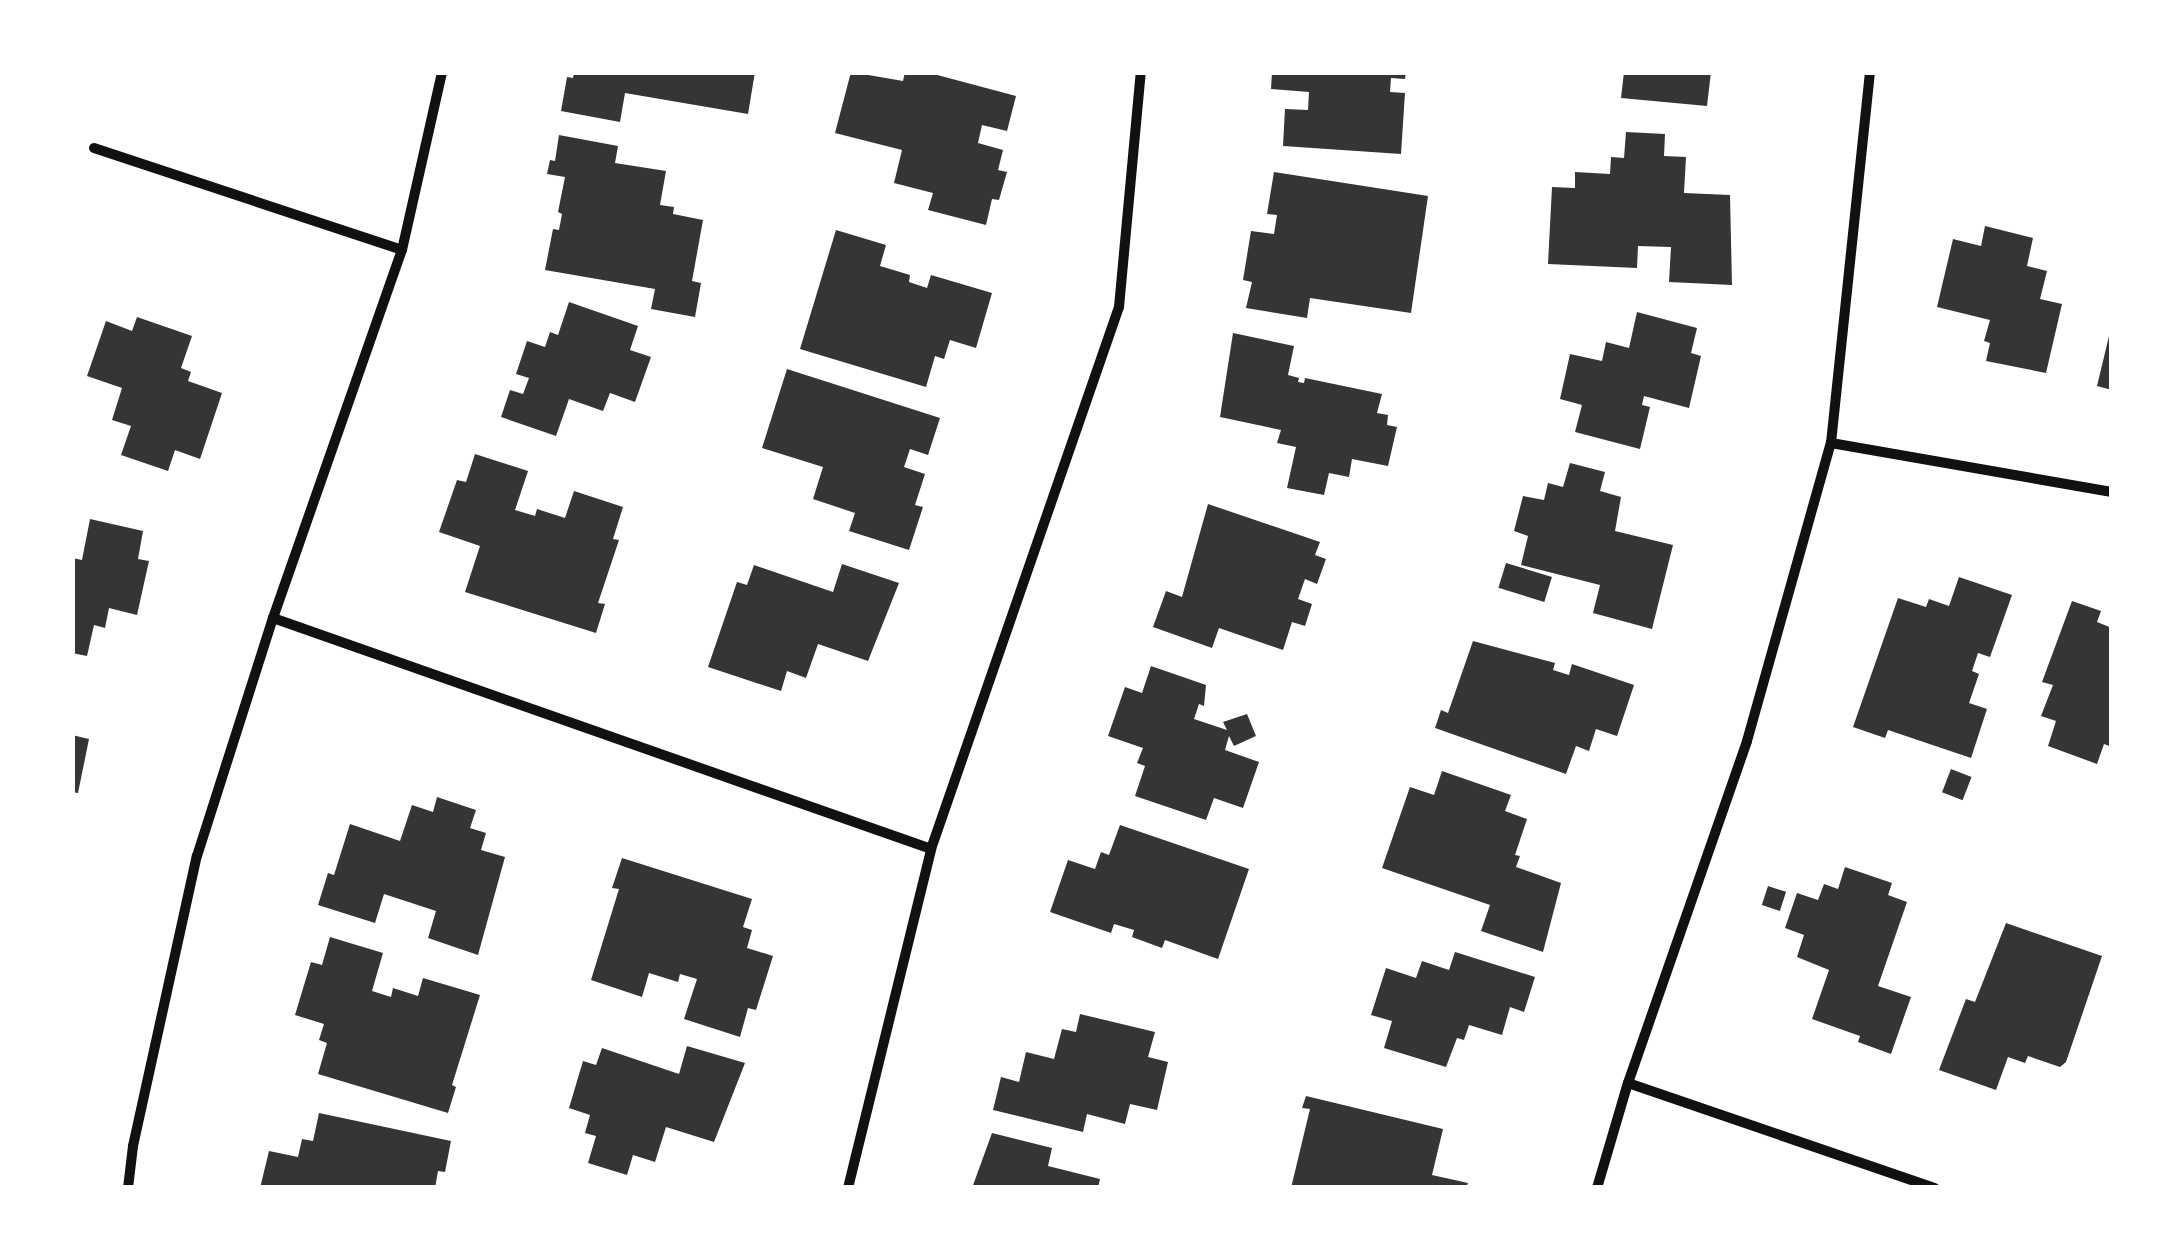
<!DOCTYPE html>
<html>
<head>
<meta charset="utf-8">
<style>
	body { margin:0 }
	#map { position:relative; width:2184px; height:1260px; overflow:hidden; background:#fff; font-family:"Golos Text",sans-serif }
	div>[style] { position:absolute }
	.building>* { inset:0; background:#353535; transform-origin:0 0 }
	.minor>* { height:10px; margin:-5px; padding:0 5px; transform-origin:5px; border-radius:5px; background:#111 }
	span { translate:-50% -50%; white-space:nowrap; text-align:center; line-height:1.15; -webkit-text-stroke:8px #fff; paint-order:stroke }
	.frame { position:absolute; inset:0; border:75px solid #fff; pointer-events:none }
</style>
</head>
<body>
<div id="map">
	<div class="building">
		<i style="clip-path:polygon(574px 72px,755px 72px,748px 114px,625px 93px,620px 122px,561px 111px,567px 77px,573px 78px)"></i>
		<i style="clip-path:polygon(851px 72px,903px 81px,905px 72px,926px 72px,1016px 96px,1007px 131px,982px 125px,978px 143px,1003px 150px,998px 170px,1007px 172px,999px 200px,992px 199px,986px 225px,928px 210px,933px 193px,894px 183px,902px 150px,835px 133px)"></i>
		<i style="clip-path:polygon(1272px 72px,1406px 72px,1405px 79px,1391px 78px,1390px 92px,1405px 93px,1401px 154px,1283px 146px,1285px 109px,1308px 110px,1309px 92px,1271px 89px)"></i>
		<i style="clip-path:polygon(1624px 72px,1711px 72px,1707px 106px,1621px 98px)"></i>
		<i style="clip-path:polygon(1626px 132px,1665px 134px,1664px 156px,1686px 157px,1684px 193px,1730px 195px,1732px 285px,1669px 282px,1671px 247px,1638px 246px,1637px 268px,1548px 264px,1552px 187px,1575px 188px,1575px 172px,1610px 174px,1611px 157px,1624px 158px)"></i>
		<i style="clip-path:polygon(559px 135px,618px 146px,615px 163px,666px 171px,660px 205px,674px 207px,673px 214px,703px 220px,692px 281px,701px 283px,695px 317px,651px 309px,655px 289px,545px 270px,553px 229px,559px 230px,562px 214px,558px 212px,565px 177px,547px 174px,550px 160px,555px 161px)"></i>
		<i style="clip-path:polygon(1274px 172px,1428px 196px,1411px 313px,1310px 298px,1307px 318px,1246px 308px,1252px 282px,1243px 280px,1251px 231px,1274px 234px,1277px 215px,1267px 214px)"></i>
		<i style="clip-path:polygon(1985px 226px,2033px 238px,2027px 266px,2047px 271px,2040px 299px,2062px 304px,2046px 373px,1986px 361px,1990px 343px,1984px 341px,1990px 320px,1937px 307px,1953px 239px,1981px 246px)"></i>
		<i style="clip-path:polygon(836px 230px,886px 245px,880px 266px,910px 275px,909px 282px,927px 288px,931px 275px,992px 293px,976px 348px,950px 340px,944px 359px,935px 356px,926px 387px,800px 349px)"></i>
		<i style="clip-path:polygon(569px 302px,638px 326px,630px 350px,651px 357px,635px 402px,610px 393px,603px 411px,569px 399px,556px 436px,501px 417px,510px 390px,523px 394px,529px 378px,516px 374px,527px 341px,545px 347px,550px 332px,558px 335px)"></i>
		<i style="clip-path:polygon(1637px 312px,1697px 328px,1691px 353px,1701px 356px,1689px 408px,1644px 396px,1642px 405px,1650px 407px,1640px 449px,1575px 432px,1582px 405px,1560px 399px,1570px 354px,1602px 361px,1606px 342px,1629px 348px)"></i>
		<i style="clip-path:polygon(137px 317px,192px 336px,181px 368px,191px 372px,188px 381px,222px 393px,200px 459px,175px 450px,168px 471px,121px 455px,131px 426px,112px 420px,122px 388px,87px 376px,106px 321px,132px 331px)"></i>
		<i style="clip-path:polygon(2110px 332px,2112px 332px,2112px 390px,2097px 386px)"></i>
		<i style="clip-path:polygon(1233px 333px,1294px 346px,1288px 375px,1299px 378px,1298px 382px,1304px 383px,1305px 378px,1382px 394px,1377px 413px,1388px 415px,1387px 425px,1397px 427px,1388px 466px,1352px 459px,1349px 477px,1329px 473px,1324px 495px,1287px 488px,1296px 447px,1277px 443px,1281px 430px,1220px 417px)"></i>
		<i style="clip-path:polygon(787px 369px,940px 418px,928px 455px,910px 449px,904px 467px,925px 474px,915px 505px,923px 507px,909px 550px,849px 531px,855px 513px,813px 499px,823px 467px,762px 448px)"></i>
		<i style="clip-path:polygon(475px 454px,528px 471px,515px 510px,535px 516px,537px 509px,565px 518px,574px 491px,623px 507px,613px 539px,619px 540px,598px 603px,605px 604px,596px 633px,465px 592px,480px 546px,439px 532px,457px 480px,466px 482px)"></i>
		<i style="clip-path:polygon(1570px 463px,1605px 472px,1600px 491px,1621px 497px,1615px 531px,1673px 545px,1652px 629px,1593px 613px,1600px 585px,1521px 565px,1528px 536px,1514px 531px,1523px 496px,1544px 500px,1548px 483px,1563px 487px)"></i>
		<i style="clip-path:polygon(1208px 504px,1320px 542px,1315px 555px,1326px 559px,1317px 584px,1305px 579px,1298px 599px,1312px 604px,1305px 626px,1292px 622px,1283px 650px,1219px 628px,1212px 648px,1153px 627px,1166px 591px,1182px 597px)"></i>
		<i style="clip-path:polygon(90px 519px,143px 531px,138px 559px,149px 561px,137px 615px,109px 608px,105px 628px,94px 625px,87px 656px,72px 653px,72px 558px,82px 560px)"></i>
		<i style="left:1506px;top:563px;width:48px;height:26px;rotate:17deg"></i>
		<i style="clip-path:polygon(842px 564px,899px 583px,868px 661px,818px 644px,806px 678px,787px 671px,781px 691px,708px 667px,737px 582px,747px 585px,754px 565px,833px 592px)"></i>
		<i style="clip-path:polygon(1959px 577px,2012px 595px,1990px 657px,1978px 653px,1972px 671px,1979px 674px,1969px 703px,1987px 709px,1971px 758px,1888px 730px,1885px 738px,1853px 727px,1898px 598px,1926px 607px,1929px 599px,1949px 606px)"></i>
		<i style="clip-path:polygon(2072px 601px,2101px 611px,2097px 622px,2112px 628px,2112px 747px,2104px 744px,2097px 764px,2048px 746px,2056px 721px,2041px 716px,2053px 685px,2042px 682px)"></i>
		<i style="clip-path:polygon(1473px 641px,1555px 663px,1553px 670px,1569px 675px,1572px 664px,1634px 685px,1617px 736px,1596px 729px,1589px 751px,1576px 746px,1566px 774px,1435px 728px,1441px 710px,1448px 713px)"></i>
		<i style="clip-path:polygon(1151px 666px,1206px 685px,1204px 706px,1199px 704px,1194px 719px,1227px 730px,1223px 722px,1247px 714px,1256px 736px,1234px 746px,1229px 736px,1225px 750px,1259px 762px,1243px 808px,1214px 798px,1206px 820px,1135px 796px,1145px 766px,1137px 763px,1143px 748px,1108px 736px,1125px 687px,1142px 693px)"></i>
		<i style="clip-path:polygon(72px 735px,89px 739px,78px 793px,72px 792px)"></i>
		<i style="left:1951px;top:769px;width:22px;height:25px;rotate:21deg"></i>
		<i style="clip-path:polygon(1442px 771px,1511px 795px,1505px 811px,1527px 819px,1515px 855px,1520px 856px,1516px 867px,1561px 883px,1543px 952px,1481px 931px,1490px 905px,1382px 868px,1410px 787px,1434px 795px)"></i>
		<i style="clip-path:polygon(437px 797px,476px 810px,470px 828px,486px 833px,481px 850px,505px 857px,478px 955px,428px 938px,436px 911px,384px 894px,375px 923px,318px 905px,328px 873px,334px 875px,350px 824px,400px 841px,412px 805px,433px 812px)"></i>
		<i style="clip-path:polygon(1120px 825px,1249px 869px,1218px 959px,1165px 940px,1162px 948px,1132px 937px,1134px 930px,1114px 924px,1111px 933px,1050px 912px,1068px 860px,1095px 869px,1101px 852px,1109px 855px)"></i>
		<i style="clip-path:polygon(622px 858px,752px 899px,743px 927px,752px 930px,747px 948px,773px 956px,756px 1010px,748px 1008px,740px 1037px,684px 1019px,697px 979px,680px 974px,678px 982px,649px 973px,642px 997px,591px 980px,619px 889px,612px 888px)"></i>
		<i style="clip-path:polygon(1845px 867px,1892px 883px,1888px 895px,1907px 902px,1878px 986px,1911px 997px,1891px 1054px,1858px 1042px,1860px 1036px,1812px 1019px,1829px 970px,1797px 957px,1804px 935px,1785px 928px,1797px 893px,1818px 900px,1824px 884px,1838px 889px)"></i>
		<i style="left:1768px;top:886px;width:19px;height:20px;rotate:18deg"></i>
		<i style="clip-path:polygon(2006px 923px,2102px 956px,2066px 1062px,2060px 1067px,2028px 1056px,2025px 1063px,2008px 1057px,1996px 1090px,1939px 1070px,1966px 999px,1975px 1002px)"></i>
		<i style="clip-path:polygon(330px 937px,383px 953px,372px 991px,391px 997px,393px 988px,418px 996px,423px 978px,480px 995px,452px 1085px,456px 1087px,448px 1113px,318px 1074px,327px 1043px,319px 1040px,324px 1024px,295px 1015px,311px 962px,322px 965px)"></i>
		<i style="clip-path:polygon(1455px 952px,1535px 977px,1524px 1012px,1510px 1007px,1502px 1035px,1469px 1025px,1464px 1040px,1457px 1038px,1446px 1067px,1384px 1048px,1392px 1021px,1371px 1015px,1386px 968px,1416px 978px,1422px 961px,1449px 970px)"></i>
		<i style="clip-path:polygon(1080px 1014px,1155px 1032px,1148px 1057px,1168px 1062px,1157px 1110px,1130px 1104px,1125px 1124px,1087px 1114px,1083px 1132px,993px 1110px,1001px 1077px,1019px 1082px,1026px 1052px,1054px 1059px,1062px 1029px,1076px 1032px)"></i>
		<i style="clip-path:polygon(687px 1046px,745px 1063px,714px 1142px,666px 1127px,655px 1162px,633px 1155px,627px 1175px,588px 1163px,596px 1136px,585px 1133px,590px 1115px,569px 1108px,583px 1061px,596px 1065px,602px 1048px,679px 1074px)"></i>
		<i style="clip-path:polygon(1306px 1096px,1443px 1129px,1432px 1175px,1468px 1183px,1466px 1188px,1291px 1188px,1310px 1109px,1302px 1108px)"></i>
		<i style="clip-path:polygon(319px 1113px,451px 1141px,445px 1172px,438px 1171px,435px 1188px,260px 1188px,269px 1151px,298px 1157px,302px 1139px,313px 1141px)"></i>
		<i style="clip-path:polygon(992px 1133px,1052px 1148px,1048px 1166px,1100px 1179px,1098px 1188px,972px 1188px)"></i>
	</div>
	<div class="minor">
		<i style="left:94px;top:148px;width:324px;rotate:18.3deg"></i>
		<i style="left:1831px;top:443px;width:285px;rotate:9.9deg"></i>
		<i style="left:273px;top:618px;width:697px;rotate:19.34deg"></i>
		<i style="left:1628px;top:1083px;width:324px;rotate:18.9deg"></i>
		<i style="left:128px;top:1188px;width:42px;rotate:-83.2deg"></i>
		<i style="left:133px;top:1146px;width:297px;rotate:-77.6deg"></i>
		<i style="left:197px;top:856px;width:250px;rotate:-72.3deg"></i>
		<i style="left:273px;top:618px;width:390px;rotate:-70.7deg"></i>
		<i style="left:402px;top:250px;width:182px;rotate:-77.3deg"></i>
		<i style="left:848px;top:1188px;width:349px;rotate:-76.2deg"></i>
		<i style="left:931px;top:849px;width:574px;rotate:-70.87deg"></i>
		<i style="left:1119px;top:307px;width:236px;rotate:-84.7deg"></i>
		<i style="left:1597px;top:1188px;width:109px;rotate:-73.6deg"></i>
		<i style="left:1628px;top:1083px;width:362px;rotate:-70.8deg"></i>
		<i style="left:1747px;top:741px;width:310px;rotate:-74.3deg"></i>
		<i style="left:1831px;top:443px;width:373px;rotate:-84deg"></i>
	</div>
	<div class="frame"></div>
</div>
</body>
</html>
